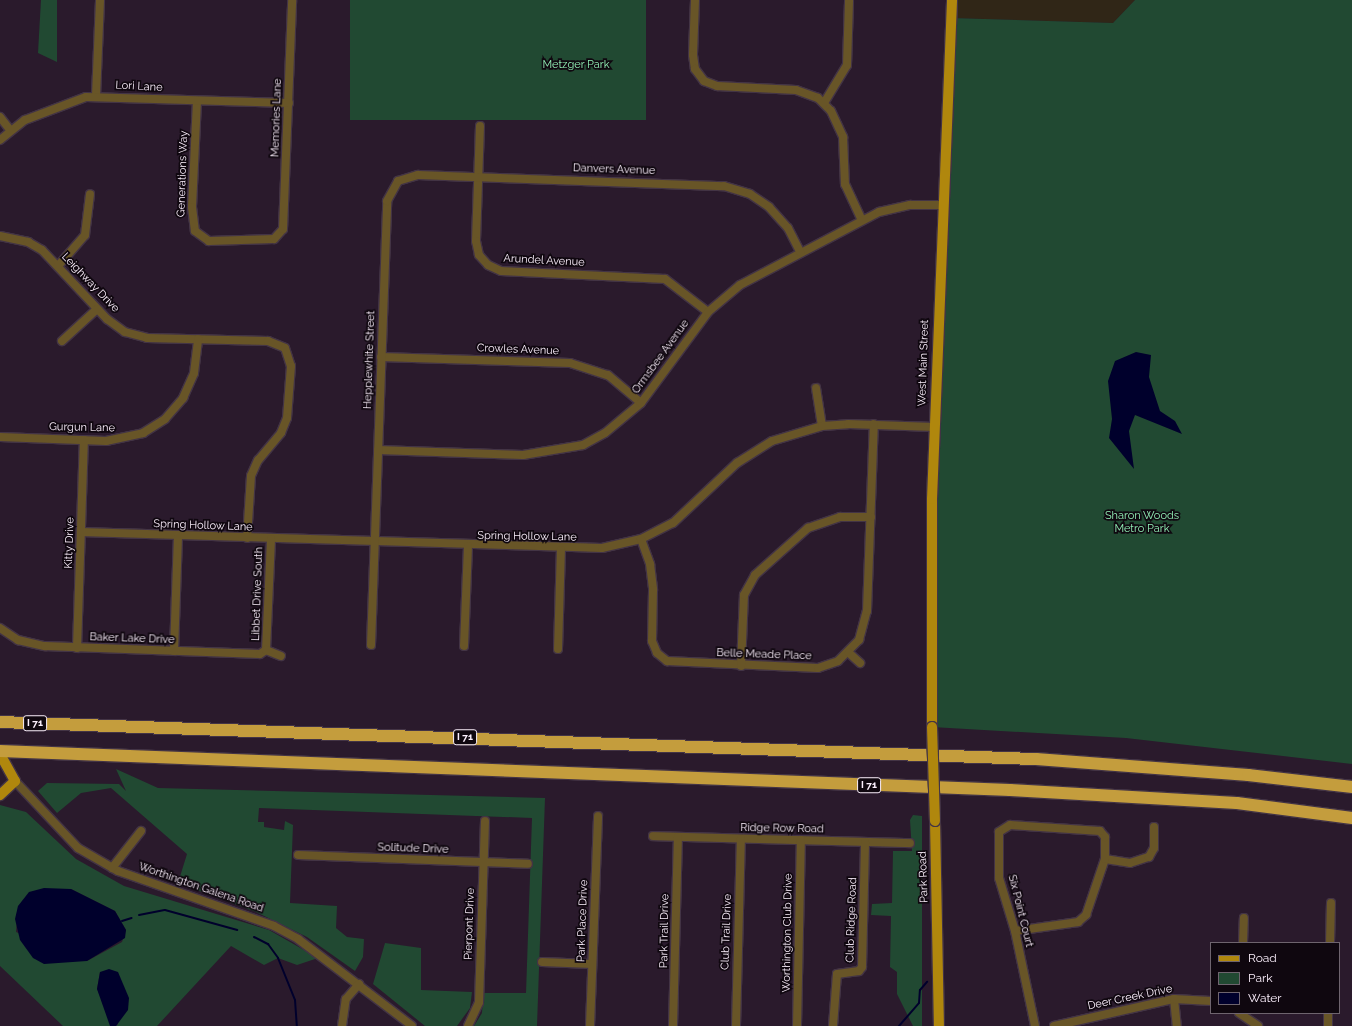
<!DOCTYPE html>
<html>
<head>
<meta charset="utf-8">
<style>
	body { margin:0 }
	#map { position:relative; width:1352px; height:1026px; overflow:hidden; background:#2a1a2c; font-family:Raleway,sans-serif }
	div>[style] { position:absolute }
	.education>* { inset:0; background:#302617 }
	.green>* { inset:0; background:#214932; transform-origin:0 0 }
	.water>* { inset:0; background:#00002c }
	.stream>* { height:2px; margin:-1px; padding:0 1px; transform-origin:1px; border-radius:1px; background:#00002c }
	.roads { filter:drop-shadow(1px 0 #433445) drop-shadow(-1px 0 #433445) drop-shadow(0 1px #433445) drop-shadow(0 -1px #433445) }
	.minor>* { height:8px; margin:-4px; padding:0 4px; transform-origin:4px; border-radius:4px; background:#685527 }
	.major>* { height:10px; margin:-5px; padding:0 5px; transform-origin:5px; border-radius:5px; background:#b0870d }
	.highway>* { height:12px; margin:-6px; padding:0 6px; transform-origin:6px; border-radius:6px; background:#c49d3d }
	.bridges { filter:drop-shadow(1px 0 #433445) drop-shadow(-1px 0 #433445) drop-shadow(0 1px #433445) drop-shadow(0 -1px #433445) }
	.major-bridge>* { height:10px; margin:-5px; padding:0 5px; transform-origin:5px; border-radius:5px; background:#b0870d }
	span { translate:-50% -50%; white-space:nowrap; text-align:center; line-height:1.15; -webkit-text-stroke:3.5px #0f070f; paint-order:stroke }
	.shield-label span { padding:1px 3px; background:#0f070f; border:1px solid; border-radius:3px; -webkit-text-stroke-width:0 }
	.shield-label { font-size:10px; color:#fcf0fd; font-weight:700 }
	.park-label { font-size:11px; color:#93f2b7 }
	.street-label { font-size:11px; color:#fcf0fd }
	.legend { position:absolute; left:1210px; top:942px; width:130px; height:72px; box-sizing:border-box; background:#0f070f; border:1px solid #6e646e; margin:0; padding:5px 7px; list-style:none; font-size:12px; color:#fcf0fd }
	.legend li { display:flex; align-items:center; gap:8px; height:20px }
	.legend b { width:20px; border:1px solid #6e646e }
</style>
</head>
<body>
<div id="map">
	<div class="education">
		<i style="clip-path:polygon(952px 0,1135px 0,1113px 23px,951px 18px)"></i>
	</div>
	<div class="green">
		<i style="clip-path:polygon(41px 0,57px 0,57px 62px,38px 53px)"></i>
		<i style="left:350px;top:0;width:296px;height:120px"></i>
		<i style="clip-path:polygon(1135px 0,1352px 0,1352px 764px,1126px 738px,932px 727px,932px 569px,951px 18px,1113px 23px)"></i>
		<i style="clip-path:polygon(116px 769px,158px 788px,545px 798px,537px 1026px,474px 1026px,482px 1013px,483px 993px,526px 993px,532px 818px,259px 808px,258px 822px,264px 822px,264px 827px,284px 830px,285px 821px,293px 825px,290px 903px,337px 906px,336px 928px,347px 937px,364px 939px,363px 957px,355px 971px,307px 937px,256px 912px,178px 883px,187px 854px,111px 788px,81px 793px,57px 813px,38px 791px,47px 783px,119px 784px,126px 791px)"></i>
		<i style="clip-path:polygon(evenodd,0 805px,26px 812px,76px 859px,124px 886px,269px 930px,318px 958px,297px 965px,278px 958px,264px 965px,231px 946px,157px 1026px,116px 1026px,118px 1024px,100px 972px,97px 989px,113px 1026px,63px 1026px,0 966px,0 805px,71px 889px,115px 911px,126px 930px,122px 942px,87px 961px,16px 932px,18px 906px,71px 889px)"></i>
		<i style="clip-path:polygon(913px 815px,922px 816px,922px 1026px,913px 1026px,897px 994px,897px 972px,890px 967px,891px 916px,871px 915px,872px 904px,892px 903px,893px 851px,912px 851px,910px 820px)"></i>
		<i style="clip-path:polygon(385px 943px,421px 948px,421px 990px,472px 992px,470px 1008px,457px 1026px,425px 1026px,373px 984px)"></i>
	</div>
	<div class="water">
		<i style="clip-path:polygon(1136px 352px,1151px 355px,1149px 377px,1160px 411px,1175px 421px,1182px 434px,1135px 415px,1129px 431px,1134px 469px,1109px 438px,1112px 419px,1108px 381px,1115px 361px)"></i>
		<i style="clip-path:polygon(44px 888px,71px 889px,115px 911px,126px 930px,125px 938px,87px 961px,44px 964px,33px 958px,20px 940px,15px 919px,18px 906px,29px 892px)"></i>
		<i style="clip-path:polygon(109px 969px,118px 972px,129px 998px,128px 1010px,116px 1026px,110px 1026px,97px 989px,100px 972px)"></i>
	</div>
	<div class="stream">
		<i style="left:139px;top:915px;width:26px;rotate:-11deg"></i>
		<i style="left:165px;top:910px;width:75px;rotate:15.5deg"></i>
		<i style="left:122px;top:921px;width:10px;rotate:-17deg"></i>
		<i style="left:254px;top:937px;width:16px;rotate:27deg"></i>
		<i style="left:268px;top:944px;width:17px;rotate:54deg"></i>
		<i style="left:278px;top:958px;width:45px;rotate:68deg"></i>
		<i style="left:295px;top:1000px;width:26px;rotate:86deg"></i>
		<i style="left:899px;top:1026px;width:30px;rotate:-49deg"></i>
		<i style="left:919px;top:1003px;width:13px;rotate:-86deg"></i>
		<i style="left:920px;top:990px;width:11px;rotate:-49deg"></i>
	</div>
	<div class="roads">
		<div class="minor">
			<i style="left:695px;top:0;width:55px;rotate:92.1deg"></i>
			<i style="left:693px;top:55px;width:14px;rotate:82deg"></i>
			<i style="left:695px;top:69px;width:15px;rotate:53deg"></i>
			<i style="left:704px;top:81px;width:14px;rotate:21deg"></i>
			<i style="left:717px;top:86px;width:79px;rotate:2.9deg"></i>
			<i style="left:796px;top:90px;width:23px;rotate:20deg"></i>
			<i style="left:818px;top:98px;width:18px;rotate:45deg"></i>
			<i style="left:831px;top:111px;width:29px;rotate:65deg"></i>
			<i style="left:843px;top:137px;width:47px;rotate:87.6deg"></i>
			<i style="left:845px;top:184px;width:40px;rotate:65deg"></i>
			<i style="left:96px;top:96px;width:96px;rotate:-87.6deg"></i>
			<i style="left:197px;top:101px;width:106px;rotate:92.7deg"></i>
			<i style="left:192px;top:207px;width:24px;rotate:83deg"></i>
			<i style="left:195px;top:231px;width:17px;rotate:36deg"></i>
			<i style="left:209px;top:241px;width:65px;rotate:-1.8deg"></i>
			<i style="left:274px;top:239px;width:13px;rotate:-48deg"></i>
			<i style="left:283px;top:229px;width:229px;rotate:-87.7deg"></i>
			<i style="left:824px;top:103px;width:44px;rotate:-58.8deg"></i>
			<i style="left:847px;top:65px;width:65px;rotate:-88.2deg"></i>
			<i style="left:0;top:117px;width:16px;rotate:52deg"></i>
			<i style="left:480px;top:126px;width:115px;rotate:92deg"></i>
			<i style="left:476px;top:241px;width:14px;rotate:78deg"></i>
			<i style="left:479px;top:255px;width:13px;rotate:48deg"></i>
			<i style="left:488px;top:265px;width:14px;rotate:25deg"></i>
			<i style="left:501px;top:271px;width:164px;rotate:2.8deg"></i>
			<i style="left:665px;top:279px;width:54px;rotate:37.5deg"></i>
			<i style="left:0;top:140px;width:32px;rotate:-39deg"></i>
			<i style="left:25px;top:120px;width:65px;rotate:-20.7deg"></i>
			<i style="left:86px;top:97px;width:203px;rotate:1.7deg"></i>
			<i style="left:0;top:236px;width:29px;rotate:12deg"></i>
			<i style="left:28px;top:242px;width:16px;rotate:30deg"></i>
			<i style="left:42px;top:250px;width:95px;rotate:46.7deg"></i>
			<i style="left:107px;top:319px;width:22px;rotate:36deg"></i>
			<i style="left:125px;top:332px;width:23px;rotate:15deg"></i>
			<i style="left:147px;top:338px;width:121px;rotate:1.4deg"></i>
			<i style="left:268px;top:341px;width:18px;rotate:22deg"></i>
			<i style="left:285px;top:348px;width:19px;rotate:72deg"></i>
			<i style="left:291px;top:366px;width:52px;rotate:94.4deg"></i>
			<i style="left:287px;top:418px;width:16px;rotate:112deg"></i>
			<i style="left:281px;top:433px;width:35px;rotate:130deg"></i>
			<i style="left:258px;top:460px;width:17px;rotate:114deg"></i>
			<i style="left:251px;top:476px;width:62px;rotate:93.7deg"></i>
			<i style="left:58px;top:266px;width:41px;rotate:-48.9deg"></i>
			<i style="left:85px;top:235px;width:41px;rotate:-83deg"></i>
			<i style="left:62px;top:341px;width:47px;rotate:-42.4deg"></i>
			<i style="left:381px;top:357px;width:189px;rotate:1.8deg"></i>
			<i style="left:570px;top:363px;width:40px;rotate:18deg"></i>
			<i style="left:608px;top:375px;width:43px;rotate:40.3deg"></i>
			<i style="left:816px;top:388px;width:38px;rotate:81deg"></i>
			<i style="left:0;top:437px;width:106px;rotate:2.2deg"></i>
			<i style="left:106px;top:441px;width:38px;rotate:-12deg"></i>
			<i style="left:143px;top:433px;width:26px;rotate:-32deg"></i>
			<i style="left:165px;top:419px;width:28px;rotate:-49deg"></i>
			<i style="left:183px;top:398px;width:27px;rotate:-66deg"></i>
			<i style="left:194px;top:373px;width:34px;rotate:-83deg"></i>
			<i style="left:378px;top:450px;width:145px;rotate:2deg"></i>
			<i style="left:523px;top:455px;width:61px;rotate:-9.5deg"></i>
			<i style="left:583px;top:445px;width:25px;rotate:-29deg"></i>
			<i style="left:605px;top:433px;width:47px;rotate:-39.8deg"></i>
			<i style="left:641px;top:403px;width:113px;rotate:-53.6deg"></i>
			<i style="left:708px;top:312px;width:42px;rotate:-40.2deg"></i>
			<i style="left:740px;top:285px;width:157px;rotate:-27.7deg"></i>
			<i style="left:879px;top:212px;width:32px;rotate:-13deg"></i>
			<i style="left:910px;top:205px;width:32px"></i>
			<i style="left:81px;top:532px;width:521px;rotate:1.76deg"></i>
			<i style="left:602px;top:548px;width:40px;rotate:-13deg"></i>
			<i style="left:641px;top:539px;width:36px;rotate:-27deg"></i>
			<i style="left:673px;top:523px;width:88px;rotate:-43.2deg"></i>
			<i style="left:737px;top:463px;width:41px;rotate:-32.2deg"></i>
			<i style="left:772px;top:441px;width:52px;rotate:-16.7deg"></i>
			<i style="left:822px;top:426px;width:26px;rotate:-4deg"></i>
			<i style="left:848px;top:424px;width:86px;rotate:2deg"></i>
			<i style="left:641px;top:539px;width:27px;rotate:70deg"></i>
			<i style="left:650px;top:564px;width:26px;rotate:83deg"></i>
			<i style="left:653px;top:590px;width:51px;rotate:91.1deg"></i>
			<i style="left:652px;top:641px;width:13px;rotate:67deg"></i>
			<i style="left:657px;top:653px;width:13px;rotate:39deg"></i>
			<i style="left:667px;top:661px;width:151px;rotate:2.7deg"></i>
			<i style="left:818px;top:668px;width:21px;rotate:-19deg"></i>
			<i style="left:838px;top:661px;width:30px;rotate:-45deg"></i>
			<i style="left:859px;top:640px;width:30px;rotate:-75deg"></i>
			<i style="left:867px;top:611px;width:187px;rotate:-87.9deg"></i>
			<i style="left:0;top:628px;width:22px;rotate:34deg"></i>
			<i style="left:18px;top:640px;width:28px;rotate:13deg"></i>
			<i style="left:45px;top:646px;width:215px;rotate:2.1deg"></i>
			<i style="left:260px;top:654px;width:7px;rotate:-34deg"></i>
			<i style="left:371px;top:645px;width:444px;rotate:-87.9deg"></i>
			<i style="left:387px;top:201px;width:23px;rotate:-61deg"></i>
			<i style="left:398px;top:181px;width:21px;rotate:-17deg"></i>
			<i style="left:418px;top:175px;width:306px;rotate:2.1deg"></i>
			<i style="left:724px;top:186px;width:27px;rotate:17deg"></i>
			<i style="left:750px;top:194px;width:23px;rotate:34deg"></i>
			<i style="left:769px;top:207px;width:28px;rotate:48deg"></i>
			<i style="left:788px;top:228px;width:27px;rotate:63deg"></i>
			<i style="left:464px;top:646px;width:100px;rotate:-87.7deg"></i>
			<i style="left:77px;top:648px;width:208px;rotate:-88.1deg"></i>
			<i style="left:558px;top:649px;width:99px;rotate:-88.3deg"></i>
			<i style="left:266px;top:650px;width:111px;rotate:-87.4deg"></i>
			<i style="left:266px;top:650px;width:16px;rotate:22deg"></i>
			<i style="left:174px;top:651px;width:115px;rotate:-88deg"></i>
			<i style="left:849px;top:653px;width:15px;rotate:42deg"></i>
			<i style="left:741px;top:666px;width:71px;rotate:-87.6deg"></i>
			<i style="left:744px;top:595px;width:23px;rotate:-61deg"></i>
			<i style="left:755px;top:575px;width:71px;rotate:-41.6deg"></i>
			<i style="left:808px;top:528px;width:34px;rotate:-19deg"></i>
			<i style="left:840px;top:517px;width:31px"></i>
			<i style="left:15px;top:781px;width:92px;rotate:46.8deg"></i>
			<i style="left:78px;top:848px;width:46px;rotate:29.9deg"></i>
			<i style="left:118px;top:871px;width:165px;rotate:19.4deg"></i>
			<i style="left:274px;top:926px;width:27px;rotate:28deg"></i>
			<i style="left:298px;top:939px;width:143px;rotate:37.3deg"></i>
			<i style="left:653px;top:836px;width:257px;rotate:1.6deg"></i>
			<i style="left:298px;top:855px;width:230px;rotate:2.2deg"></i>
			<i style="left:1105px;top:859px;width:25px;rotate:9deg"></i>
			<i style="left:1130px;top:863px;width:20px;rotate:-18deg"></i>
			<i style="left:1149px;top:857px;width:10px;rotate:-61deg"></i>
			<i style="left:1154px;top:848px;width:21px;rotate:-90deg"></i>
			<i style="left:112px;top:868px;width:47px;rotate:-51.9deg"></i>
			<i style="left:1015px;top:931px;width:64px;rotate:-8.1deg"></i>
			<i style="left:1078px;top:922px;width:11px;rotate:-41deg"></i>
			<i style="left:1086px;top:915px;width:59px;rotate:-71.3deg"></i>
			<i style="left:1105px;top:859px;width:22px;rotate:-90deg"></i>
			<i style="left:1105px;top:837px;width:8px;rotate:-130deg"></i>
			<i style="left:1100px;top:831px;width:90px;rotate:-176.2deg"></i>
			<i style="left:1010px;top:825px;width:13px;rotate:148deg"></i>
			<i style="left:999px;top:832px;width:46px;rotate:90deg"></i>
			<i style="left:999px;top:878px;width:55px;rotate:73.2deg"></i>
			<i style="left:1015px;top:931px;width:97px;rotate:78.1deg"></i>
			<i style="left:1243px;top:943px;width:25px;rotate:-88deg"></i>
			<i style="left:1330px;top:943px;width:40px;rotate:-88.6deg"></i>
			<i style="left:542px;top:962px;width:50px;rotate:2.3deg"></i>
			<i style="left:1174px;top:999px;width:27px;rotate:84deg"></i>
			<i style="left:1239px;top:1013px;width:23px;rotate:34deg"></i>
			<i style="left:342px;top:1026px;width:27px;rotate:-82deg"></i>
			<i style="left:346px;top:999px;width:20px;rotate:-49deg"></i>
			<i style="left:468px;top:1026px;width:26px;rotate:-65deg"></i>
			<i style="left:479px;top:1002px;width:181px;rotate:-88.1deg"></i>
			<i style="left:590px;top:1026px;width:210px;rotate:-87.8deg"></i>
			<i style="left:673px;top:1026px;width:189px;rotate:-88.5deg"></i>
			<i style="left:736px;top:1026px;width:187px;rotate:-88.5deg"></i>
			<i style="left:797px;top:1026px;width:186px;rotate:-88.8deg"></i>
			<i style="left:833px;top:1026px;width:52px;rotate:-85.6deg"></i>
			<i style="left:837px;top:974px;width:22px;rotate:-8deg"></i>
			<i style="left:859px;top:971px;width:5px;rotate:-53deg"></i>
			<i style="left:862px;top:967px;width:125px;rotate:-88.6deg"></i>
			<i style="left:1054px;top:1026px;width:123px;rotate:-12.7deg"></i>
			<i style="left:1174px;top:999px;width:37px;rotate:3deg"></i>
			<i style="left:1328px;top:1026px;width:13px;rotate:-90deg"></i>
		</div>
		<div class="major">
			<i style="left:932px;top:727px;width:228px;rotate:-90deg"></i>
			<i style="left:932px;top:499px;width:499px;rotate:-87.7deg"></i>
			<i style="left:0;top:754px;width:31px;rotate:61deg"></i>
			<i style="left:15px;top:781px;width:21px;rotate:137deg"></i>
			<i style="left:935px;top:821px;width:205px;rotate:88.9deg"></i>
		</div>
		<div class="highway">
			<i style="left:0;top:722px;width:1037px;rotate:2.05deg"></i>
			<i style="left:1036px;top:759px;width:213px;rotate:4.3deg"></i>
			<i style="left:1248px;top:775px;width:105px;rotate:6.6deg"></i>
			<i style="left:0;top:751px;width:1011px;rotate:2.21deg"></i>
			<i style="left:1010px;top:790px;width:227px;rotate:3.3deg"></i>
			<i style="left:1237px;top:803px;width:116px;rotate:7.4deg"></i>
		</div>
	</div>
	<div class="bridges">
		<div class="major-bridge">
			<i style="left:932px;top:727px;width:94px;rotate:88.2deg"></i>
		</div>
	</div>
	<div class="shield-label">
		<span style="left:35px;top:723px">I 71</span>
		<span style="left:465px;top:737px">I 71</span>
		<span style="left:869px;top:785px">I 71</span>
	</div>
	<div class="park-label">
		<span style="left:576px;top:65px">Metzger Park</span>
		<span style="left:1142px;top:523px">Sharon Woods<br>Metro Park</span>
	</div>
	<div class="street-label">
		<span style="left:139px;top:87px;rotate:3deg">Lori Lane</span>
		<span style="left:277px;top:118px;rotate:-88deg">Memories Lane</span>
		<span style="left:614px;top:170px;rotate:2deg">Danvers Avenue</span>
		<span style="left:183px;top:174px;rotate:-88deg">Generations Way</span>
		<span style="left:544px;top:261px;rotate:3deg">Arundel Avenue</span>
		<span style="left:90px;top:283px;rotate:46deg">Leighway Drive</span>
		<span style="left:518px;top:350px;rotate:2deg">Crowles Avenue</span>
		<span style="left:661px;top:357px;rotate:-54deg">Ormsbee Avenue</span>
		<span style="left:370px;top:360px;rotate:-88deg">Hepplewhite Street</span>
		<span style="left:924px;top:363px;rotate:-88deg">West Main Street</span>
		<span style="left:82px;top:428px;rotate:1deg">Gurgun Lane</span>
		<span style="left:203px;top:526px;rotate:2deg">Spring Hollow Lane</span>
		<span style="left:527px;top:537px;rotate:1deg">Spring Hollow Lane</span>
		<span style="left:70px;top:543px;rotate:-88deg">Kitty Drive</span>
		<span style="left:258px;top:594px;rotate:-88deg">Libbet Drive South</span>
		<span style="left:132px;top:639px;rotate:2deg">Baker Lake Drive</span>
		<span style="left:764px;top:655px;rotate:2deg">Belle Meade Place</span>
		<span style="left:782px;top:829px;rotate:1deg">Ridge Row Road</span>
		<span style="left:413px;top:849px;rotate:2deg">Solitude Drive</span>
		<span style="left:924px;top:877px;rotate:-92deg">Park Road</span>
		<span style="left:201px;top:888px;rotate:19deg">Worthington Galena Road</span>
		<span style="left:1020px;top:911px;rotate:76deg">Six Point Court</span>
		<span style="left:852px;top:920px;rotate:-88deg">Club Ridge Road</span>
		<span style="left:583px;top:921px;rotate:-88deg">Park Place Drive</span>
		<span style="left:470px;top:924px;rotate:-88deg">Pierpont Drive</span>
		<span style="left:665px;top:931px;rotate:-89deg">Park Trail Drive</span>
		<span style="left:727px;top:932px;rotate:-88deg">Club Trail Drive</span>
		<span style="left:788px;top:933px;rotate:-89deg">Worthington Club Drive</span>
		<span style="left:1130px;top:998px;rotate:-12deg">Deer Creek Drive</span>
	</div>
	<ul class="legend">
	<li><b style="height:5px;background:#b0870d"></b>Road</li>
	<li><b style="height:11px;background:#214932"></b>Park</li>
	<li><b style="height:11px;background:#00002c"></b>Water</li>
	</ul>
</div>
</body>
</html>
